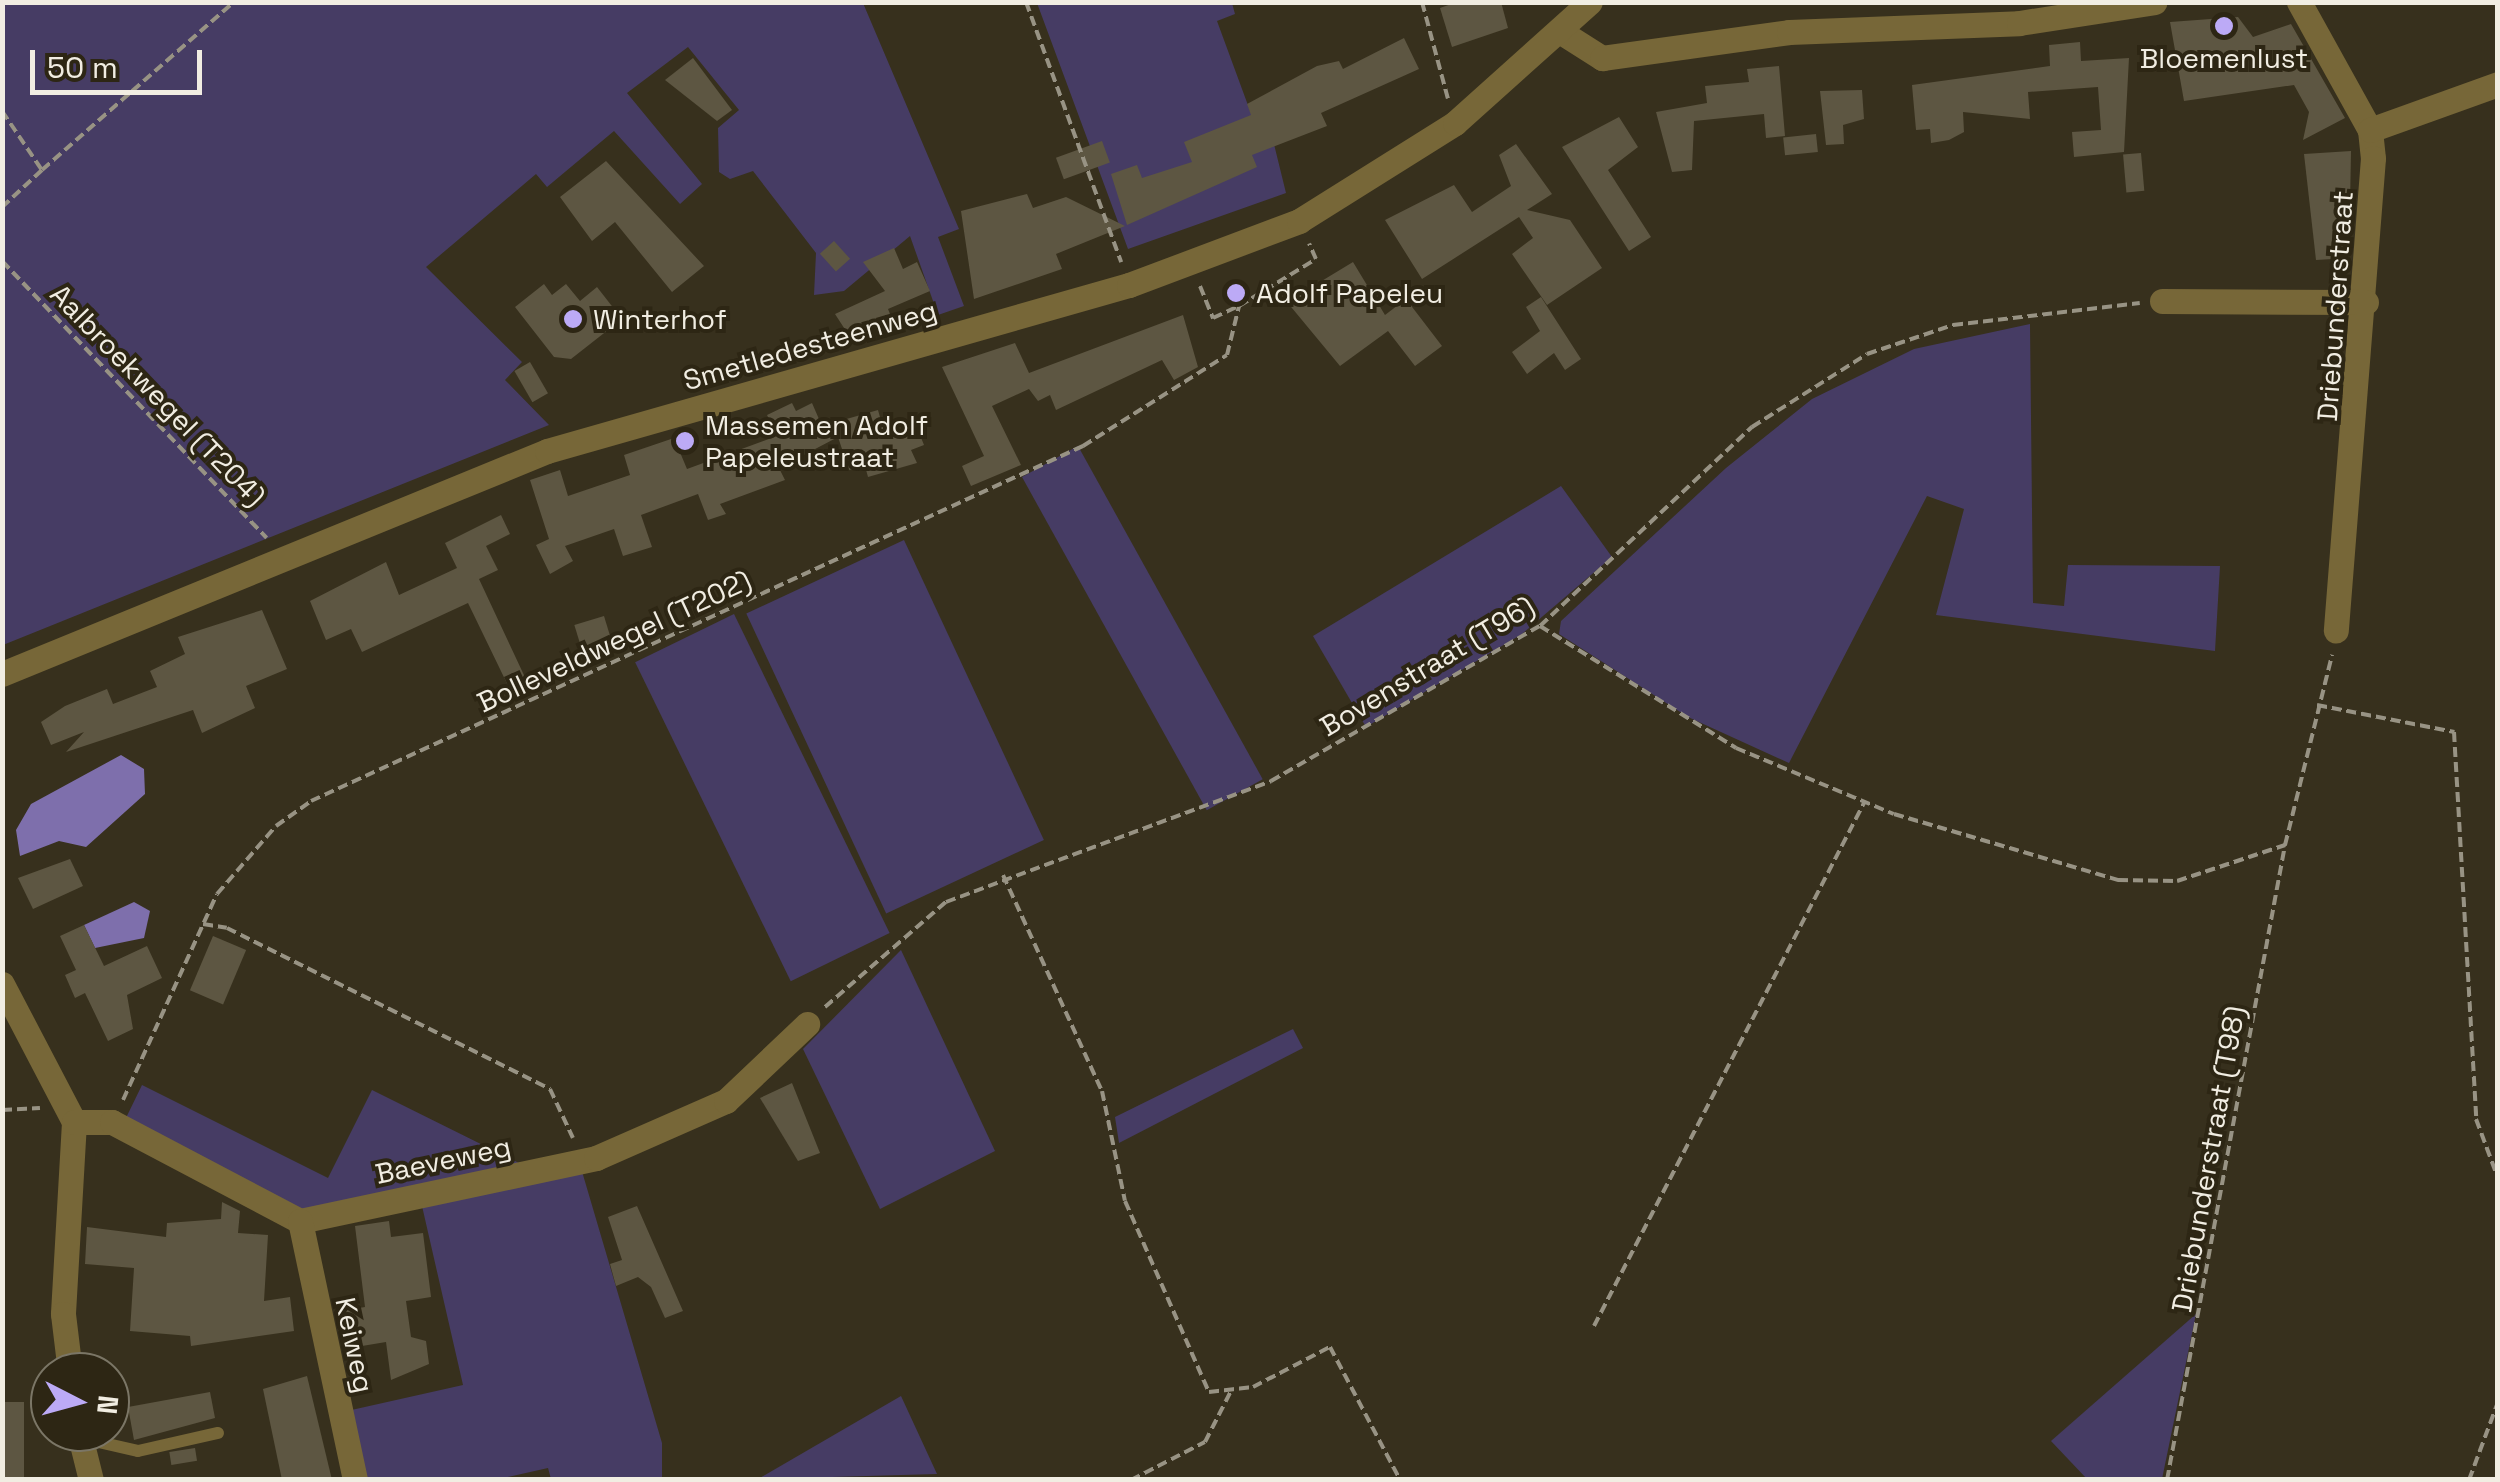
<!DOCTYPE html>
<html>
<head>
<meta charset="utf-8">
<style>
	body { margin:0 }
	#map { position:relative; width:2500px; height:1482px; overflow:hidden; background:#37301d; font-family:"Space Grotesk",sans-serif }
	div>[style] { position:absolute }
	.green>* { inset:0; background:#463c64; transform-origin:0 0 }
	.water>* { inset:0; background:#7e6fac }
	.building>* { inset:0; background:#5d5642; transform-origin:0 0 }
	.path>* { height:4px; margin-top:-2px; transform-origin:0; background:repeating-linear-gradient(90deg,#989384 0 10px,transparent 0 15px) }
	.service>* { height:12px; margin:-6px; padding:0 6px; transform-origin:6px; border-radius:6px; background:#776738 }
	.minor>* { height:25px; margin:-12.5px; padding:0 12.5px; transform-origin:12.5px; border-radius:12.5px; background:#776738 }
	.tertiary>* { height:25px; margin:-12.5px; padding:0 12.5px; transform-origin:12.5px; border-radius:12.5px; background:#776738 }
	.dots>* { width:28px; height:28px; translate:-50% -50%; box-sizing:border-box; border:5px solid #2d2614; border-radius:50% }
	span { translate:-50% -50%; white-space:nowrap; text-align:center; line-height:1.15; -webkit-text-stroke:8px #2d2614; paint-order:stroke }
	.poi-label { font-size:28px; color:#f1ede2 }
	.left { translate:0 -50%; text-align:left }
	.street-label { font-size:28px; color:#f1ede2 }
	.frame { position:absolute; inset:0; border:5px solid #f1ede2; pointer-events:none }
	.north { position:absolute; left:30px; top:1352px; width:100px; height:100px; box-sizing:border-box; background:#2d2614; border:2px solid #7b7666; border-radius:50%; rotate:96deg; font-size:28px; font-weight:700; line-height:40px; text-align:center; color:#f1ede2 }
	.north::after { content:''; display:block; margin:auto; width:35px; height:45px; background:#bcaaf6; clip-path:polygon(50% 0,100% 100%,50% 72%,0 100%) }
	.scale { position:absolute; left:30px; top:50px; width:172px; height:45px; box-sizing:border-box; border:5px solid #f1ede2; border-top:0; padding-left:12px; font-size:30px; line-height:35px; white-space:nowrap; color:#f1ede2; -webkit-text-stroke:8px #2d2614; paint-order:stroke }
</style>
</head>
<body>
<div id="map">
	<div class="green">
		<i style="clip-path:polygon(2px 3px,863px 3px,959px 229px,938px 237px,964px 306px,938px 315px,910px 236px,844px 291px,814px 295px,816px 253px,753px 171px,730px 179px,719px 172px,718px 128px,739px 110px,688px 47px,627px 93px,702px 184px,680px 204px,614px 131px,547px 187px,536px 174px,426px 267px,522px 362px,505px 380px,549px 425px,3px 645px)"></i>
		<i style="clip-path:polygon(1037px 3px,1232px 3px,1235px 14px,1217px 21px,1256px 127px,1272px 136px,1286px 193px,1128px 249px)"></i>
		<i style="clip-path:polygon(2030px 324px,2033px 603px,2064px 606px,2068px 565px,2220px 566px,2215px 651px,1936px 615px,1964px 509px,1927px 496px,1789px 763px,1688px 717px,1559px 634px,1561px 621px,1726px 468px,1812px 399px,1914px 349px)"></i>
		<i style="left:1078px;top:446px;width:381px;height:64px;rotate:61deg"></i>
		<i style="clip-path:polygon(1561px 486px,1612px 557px,1522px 634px,1366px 727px,1313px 636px)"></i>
		<i style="left:904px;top:540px;width:331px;height:174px;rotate:65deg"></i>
		<i style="left:734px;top:614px;width:355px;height:110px;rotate:64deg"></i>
		<i style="clip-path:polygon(901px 950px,995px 1151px,880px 1209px,803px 1049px)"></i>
		<i style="clip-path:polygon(1293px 1029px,1303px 1048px,1119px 1143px,1115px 1117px)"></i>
		<i style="clip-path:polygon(142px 1085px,328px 1178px,372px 1090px,525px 1166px,298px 1210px,124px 1122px)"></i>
		<i style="clip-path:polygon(581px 1168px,662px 1443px,662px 1479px,551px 1479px,548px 1468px,499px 1479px,362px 1479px,347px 1411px,463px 1385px,422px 1206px)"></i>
		<i style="clip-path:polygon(2196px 1314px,2162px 1479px,2087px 1479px,2051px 1441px)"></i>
		<i style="clip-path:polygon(901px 1396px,937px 1474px,758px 1479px)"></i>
	</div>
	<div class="water">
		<i style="clip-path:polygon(121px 755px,144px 769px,145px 794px,86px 847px,59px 841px,20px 856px,16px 830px,31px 804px)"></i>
		<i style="clip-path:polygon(134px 902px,150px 911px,144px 938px,95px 948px,84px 925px)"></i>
	</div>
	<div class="building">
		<i style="clip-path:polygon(1457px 2px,1501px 2px,1508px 28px,1452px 47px,1440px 8px)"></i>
		<i style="clip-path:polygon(2238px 17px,2253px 37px,2291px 24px,2345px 118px,2303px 140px,2309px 112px,2294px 85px,2184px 101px,2170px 22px)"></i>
		<i style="clip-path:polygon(1404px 38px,1419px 69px,1321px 113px,1327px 126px,1252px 155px,1257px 167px,1127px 225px,1111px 174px,1137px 165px,1142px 178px,1192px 162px,1184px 142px,1251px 115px,1247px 104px,1317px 66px,1339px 61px,1343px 69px)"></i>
		<i style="clip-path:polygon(2080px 42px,2081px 61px,2129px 58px,2124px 152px,2074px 157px,2072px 132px,2101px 130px,2098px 87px,2028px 92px,2030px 119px,1963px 112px,1964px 132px,1949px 140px,1931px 143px,1930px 129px,1916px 130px,1912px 85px,2050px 66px,2049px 45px)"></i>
		<i style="clip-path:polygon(693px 58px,732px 110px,717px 121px,665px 80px)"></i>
		<i style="clip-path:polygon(1779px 66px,1785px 136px,1766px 138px,1764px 114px,1694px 121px,1692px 170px,1672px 172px,1656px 112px,1707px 103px,1705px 86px,1749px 82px,1747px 69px)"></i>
		<i style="clip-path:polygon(1862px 90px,1864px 119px,1843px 125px,1844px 144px,1826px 145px,1820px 91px)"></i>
		<i style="clip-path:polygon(1619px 117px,1638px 147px,1608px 170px,1651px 237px,1629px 251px,1562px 147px)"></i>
		<i style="left:1816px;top:134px;width:18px;height:33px;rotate:84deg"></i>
		<i style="left:1102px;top:141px;width:23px;height:49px;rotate:70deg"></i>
		<i style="clip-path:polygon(1516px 144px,1552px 194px,1527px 210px,1570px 220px,1602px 268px,1547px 305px,1512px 254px,1533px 238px,1519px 217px,1422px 279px,1385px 220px,1454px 185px,1472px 212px,1511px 186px,1499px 155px)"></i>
		<i style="clip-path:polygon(2351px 151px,2349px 258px,2316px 260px,2304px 154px)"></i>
		<i style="left:2141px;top:153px;width:38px;height:18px;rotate:85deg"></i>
		<i style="clip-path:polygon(606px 161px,704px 266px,672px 292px,615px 222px,592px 241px,560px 197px)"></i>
		<i style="clip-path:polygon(1027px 194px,1033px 208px,1066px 197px,1125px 226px,1056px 254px,1062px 269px,974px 299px,961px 211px)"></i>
		<i style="left:834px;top:241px;width:24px;height:19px;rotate:48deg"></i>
		<i style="clip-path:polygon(894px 248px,903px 269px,917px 262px,930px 291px,888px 309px,892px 319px,846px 331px,835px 314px,885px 291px,863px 262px)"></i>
		<i style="clip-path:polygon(1353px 262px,1385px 315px,1406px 299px,1442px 346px,1415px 366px,1388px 331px,1340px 366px,1287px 302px)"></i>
		<i style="clip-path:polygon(544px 284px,552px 295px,566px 284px,580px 301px,597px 287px,622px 319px,571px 359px,554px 357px,515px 307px)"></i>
		<i style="clip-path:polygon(1541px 297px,1581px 359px,1565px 370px,1554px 353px,1527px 374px,1512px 352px,1540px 331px,1526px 307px)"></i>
		<i style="clip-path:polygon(1183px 315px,1198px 367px,1174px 380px,1162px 360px,1056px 410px,1050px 395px,1038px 401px,1029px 389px,992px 406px,1021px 465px,971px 486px,962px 466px,984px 456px,942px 367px,1015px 343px,1029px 373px)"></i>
		<i style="left:530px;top:362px;width:36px;height:18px;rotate:60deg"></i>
		<i style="clip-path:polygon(792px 403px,796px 411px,812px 403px,822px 426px,878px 410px,886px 439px,918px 430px,924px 445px,911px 450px,917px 463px,868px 477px,865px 466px,849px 470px,838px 437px,779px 468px,785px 480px,720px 504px,726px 514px,708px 520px,698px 494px,641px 515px,652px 547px,623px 556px,614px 529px,565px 546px,573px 561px,550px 574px,536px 545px,549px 539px,530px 480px,560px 470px,568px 496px,630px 475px,624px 455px,674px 438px,687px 469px,777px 436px,767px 415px)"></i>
		<i style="clip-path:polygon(501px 515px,510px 534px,486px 546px,498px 570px,479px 579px,530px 688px,513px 696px,468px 603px,362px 652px,351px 629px,326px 640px,310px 601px,386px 562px,399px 595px,457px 568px,445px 543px)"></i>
		<i style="clip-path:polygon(262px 610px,287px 669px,246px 686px,255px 708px,202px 733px,193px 710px,66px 752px,84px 732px,51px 745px,41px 722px,65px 706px,107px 689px,113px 704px,157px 687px,150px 671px,185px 654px,178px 637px)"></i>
		<i style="left:604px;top:616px;width:37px;height:31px;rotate:73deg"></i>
		<i style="clip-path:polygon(70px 859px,83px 886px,33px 909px,18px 878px)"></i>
		<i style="clip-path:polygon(84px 925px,104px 966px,147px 946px,162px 978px,127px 995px,133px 1029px,108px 1041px,85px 993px,75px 998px,65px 975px,76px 970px,60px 936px)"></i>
		<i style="left:213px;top:936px;width:36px;height:59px;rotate:23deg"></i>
		<i style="clip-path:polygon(792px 1083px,820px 1153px,798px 1161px,760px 1098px)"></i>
		<i style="clip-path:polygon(222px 1202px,240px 1211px,238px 1233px,268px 1235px,264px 1301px,290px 1297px,294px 1331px,191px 1346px,190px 1336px,130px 1331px,134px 1268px,85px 1264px,87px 1227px,166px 1237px,167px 1223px,221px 1219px)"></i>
		<i style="clip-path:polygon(637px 1206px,683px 1311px,665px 1318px,651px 1287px,638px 1277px,616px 1286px,610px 1264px,622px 1260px,608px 1217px)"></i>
		<i style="clip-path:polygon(389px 1221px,391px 1237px,423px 1233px,431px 1297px,406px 1301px,411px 1337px,426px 1341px,429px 1364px,391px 1380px,386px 1342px,344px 1349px,336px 1312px,365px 1307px,355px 1226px)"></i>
		<i style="clip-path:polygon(307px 1376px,332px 1480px,282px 1480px,263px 1389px)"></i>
		<i style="clip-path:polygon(210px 1392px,215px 1418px,134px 1440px,128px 1407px)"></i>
		<i style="left:2px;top:1402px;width:22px;height:78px"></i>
		<i style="left:195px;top:1448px;width:13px;height:26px;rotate:81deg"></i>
	</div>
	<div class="path">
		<i style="left:1026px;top:2px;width:277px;rotate:69.9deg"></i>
		<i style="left:1422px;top:2px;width:100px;rotate:75deg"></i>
		<i style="left:2px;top:111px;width:71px;rotate:55.9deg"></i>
		<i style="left:42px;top:170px;width:54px;rotate:137.2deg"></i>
		<i style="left:42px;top:170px;width:255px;rotate:-41.2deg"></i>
		<i style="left:2px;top:261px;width:383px;rotate:46.3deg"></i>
		<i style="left:1200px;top:286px;width:35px;rotate:68deg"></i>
		<i style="left:1213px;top:318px;width:26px;rotate:-25deg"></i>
		<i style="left:1540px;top:626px;width:231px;rotate:31.9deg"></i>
		<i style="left:1736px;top:748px;width:171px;rotate:22.7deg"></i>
		<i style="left:1894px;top:814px;width:234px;rotate:16.4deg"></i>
		<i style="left:2118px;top:880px;width:59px;rotate:1deg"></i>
		<i style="left:2177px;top:881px;width:114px;rotate:-18.4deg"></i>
		<i style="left:2285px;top:845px;width:196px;rotate:-76.1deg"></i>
		<i style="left:2317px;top:705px;width:140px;rotate:11.1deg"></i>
		<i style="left:2454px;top:732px;width:388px;rotate:86.7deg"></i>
		<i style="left:2476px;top:1119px;width:63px;rotate:69.6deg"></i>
		<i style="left:1003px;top:875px;width:238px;rotate:65.4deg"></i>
		<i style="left:1102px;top:1091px;width:112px;rotate:78.2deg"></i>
		<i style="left:1125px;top:1201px;width:209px;rotate:66.3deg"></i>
		<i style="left:1209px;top:1392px;width:44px;rotate:-6.5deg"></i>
		<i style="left:1253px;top:1387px;width:87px;rotate:-27.5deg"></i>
		<i style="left:1330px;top:1347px;width:150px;rotate:62.2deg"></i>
		<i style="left:203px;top:924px;width:24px;rotate:9deg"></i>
		<i style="left:227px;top:928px;width:361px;rotate:26.5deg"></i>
		<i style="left:550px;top:1089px;width:54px;rotate:64.9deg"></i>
		<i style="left:825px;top:1007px;width:160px;rotate:-41deg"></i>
		<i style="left:946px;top:902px;width:347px;rotate:-20.4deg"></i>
		<i style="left:1271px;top:781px;width:310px;rotate:-30deg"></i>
		<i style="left:1540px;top:626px;width:291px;rotate:-43.2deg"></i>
		<i style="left:1752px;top:427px;width:136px;rotate:-32.4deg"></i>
		<i style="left:1867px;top:354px;width:91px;rotate:-18.6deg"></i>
		<i style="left:1953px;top:325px;width:188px;rotate:-6.7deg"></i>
		<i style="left:123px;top:1100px;width:226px;rotate:-65.5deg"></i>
		<i style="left:217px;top:894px;width:90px;rotate:-49.1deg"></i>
		<i style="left:276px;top:826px;width:43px;rotate:-35.5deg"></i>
		<i style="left:311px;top:801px;width:850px;rotate:-24.7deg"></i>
		<i style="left:1083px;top:446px;width:170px;rotate:-32.3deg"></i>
		<i style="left:1227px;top:355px;width:50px;rotate:-76.2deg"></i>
		<i style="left:1239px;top:306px;width:90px;rotate:-31.4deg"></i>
		<i style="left:1316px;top:259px;width:17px;rotate:-114deg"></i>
		<i style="left:2px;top:1110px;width:38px;rotate:-3deg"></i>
		<i style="left:1594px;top:1326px;width:591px;rotate:-62.7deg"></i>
		<i style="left:1131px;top:1480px;width:83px;rotate:-27.2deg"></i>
		<i style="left:1205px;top:1442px;width:59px;rotate:-63deg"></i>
		<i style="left:2167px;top:1480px;width:646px;rotate:-79.47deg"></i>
		<i style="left:2469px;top:1480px;width:83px;rotate:-69.6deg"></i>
	</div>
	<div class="service">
		<i style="left:81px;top:1438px;width:58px;rotate:12.8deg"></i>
		<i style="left:138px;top:1451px;width:82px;rotate:-12.7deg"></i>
	</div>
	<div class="minor">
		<i style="left:2299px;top:2px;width:146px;rotate:61deg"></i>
		<i style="left:2370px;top:130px;width:28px;rotate:84deg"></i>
		<i style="left:2373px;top:158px;width:474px;rotate:94.5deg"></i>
		<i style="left:1561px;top:32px;width:49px;rotate:32.4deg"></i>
		<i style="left:1602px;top:58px;width:189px;rotate:-7.9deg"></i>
		<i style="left:1789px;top:32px;width:230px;rotate:-2.2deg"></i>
		<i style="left:2019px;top:23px;width:137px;rotate:-8.8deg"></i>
		<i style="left:2370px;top:130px;width:136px;rotate:-19.8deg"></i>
		<i style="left:2162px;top:301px;width:204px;rotate:0.3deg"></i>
		<i style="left:2px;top:984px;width:156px;rotate:62.4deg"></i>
		<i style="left:74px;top:1122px;width:192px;rotate:93.3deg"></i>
		<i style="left:63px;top:1314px;width:58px;rotate:83.1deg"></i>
		<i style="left:74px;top:1122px;width:38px"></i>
		<i style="left:112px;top:1122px;width:212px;rotate:27.8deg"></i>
		<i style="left:300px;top:1221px;width:303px;rotate:-12deg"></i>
		<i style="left:596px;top:1158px;width:142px;rotate:-23.7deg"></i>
		<i style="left:726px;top:1101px;width:112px;rotate:-43.5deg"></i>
		<i style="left:300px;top:1221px;width:265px;rotate:78deg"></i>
		<i style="left:79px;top:1432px;width:49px;rotate:76deg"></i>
	</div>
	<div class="tertiary">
		<i style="left:2px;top:674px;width:589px;rotate:-22.25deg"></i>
		<i style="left:547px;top:451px;width:605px;rotate:-15.92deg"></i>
		<i style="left:1129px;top:285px;width:182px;rotate:-20.6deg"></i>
		<i style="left:1299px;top:221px;width:184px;rotate:-32.1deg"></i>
		<i style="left:1455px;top:123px;width:181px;rotate:-41.9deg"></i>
	</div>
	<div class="dots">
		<i style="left:2224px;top:26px;background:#bcaaf6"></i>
		<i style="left:1236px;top:293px;background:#bcaaf6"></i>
		<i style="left:573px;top:319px;background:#bcaaf6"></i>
		<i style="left:685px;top:441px;background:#bcaaf6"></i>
	</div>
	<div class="poi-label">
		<span style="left:2224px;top:58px">Bloemenlust</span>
		<span class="left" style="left:1256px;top:293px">Adolf Papeleu</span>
		<span class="left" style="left:593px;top:319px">Winterhof</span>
		<span class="left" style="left:705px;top:441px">Massemen Adolf<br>Papeleustraat</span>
	</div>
	<div class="street-label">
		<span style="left:2335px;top:306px;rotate:-86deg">Driebunderstraat</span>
		<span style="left:810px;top:345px;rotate:-16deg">Smetledesteenweg</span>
		<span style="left:158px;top:395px;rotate:46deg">Aalbroekwegel (T204)</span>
		<span style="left:614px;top:641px;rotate:-25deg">Bolleveldwegel (T202)</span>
		<span style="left:1427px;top:666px;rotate:-31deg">Bovenstraat (T96)</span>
		<span style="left:2208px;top:1159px;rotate:-80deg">Driebunderstraat (T98)</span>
		<span style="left:443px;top:1160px;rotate:-12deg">Baeveweg</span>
		<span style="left:355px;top:1345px;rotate:78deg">Keiweg</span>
	</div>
	<div class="frame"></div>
	<div class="north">N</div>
	<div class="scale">50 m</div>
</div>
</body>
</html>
